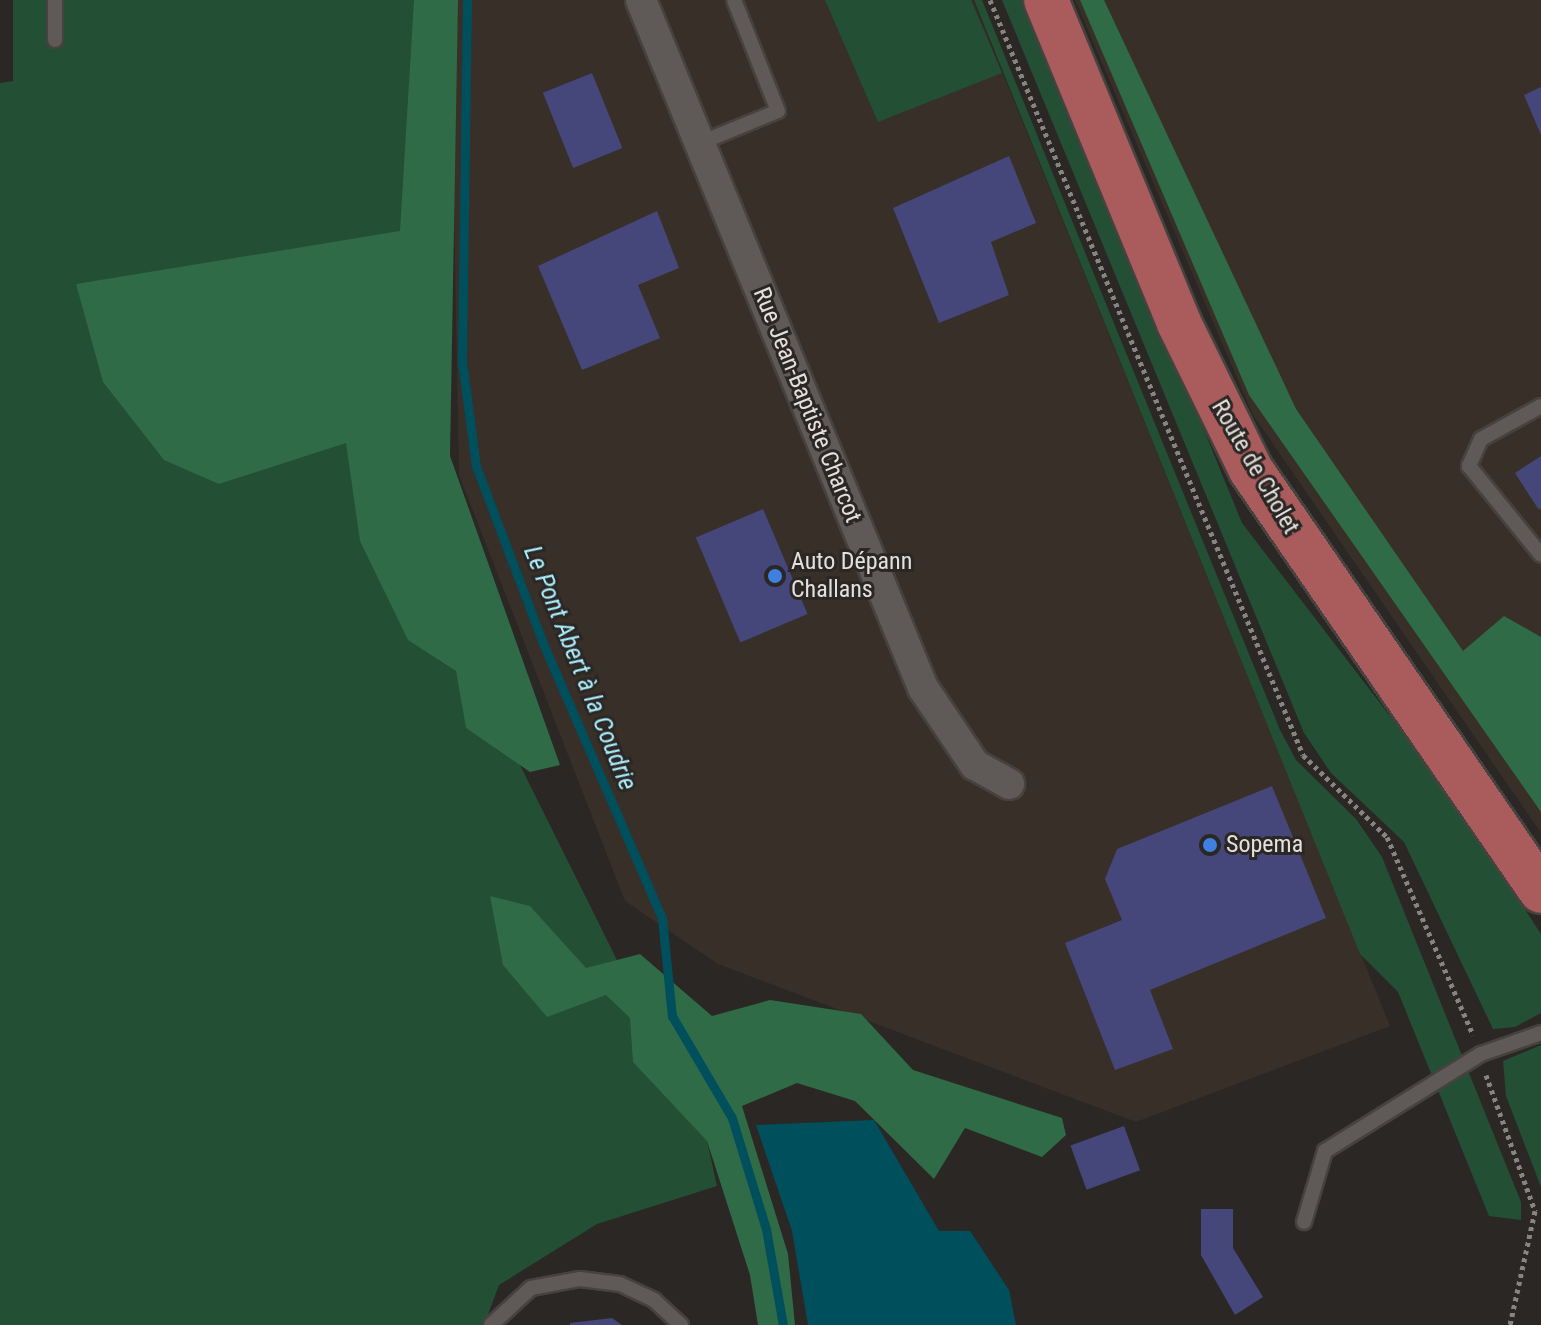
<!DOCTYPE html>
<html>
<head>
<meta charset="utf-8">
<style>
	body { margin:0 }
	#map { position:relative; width:1541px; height:1325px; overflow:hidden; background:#2b2724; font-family:"Roboto Condensed",sans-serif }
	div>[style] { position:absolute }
	.built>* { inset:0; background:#382f28 }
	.green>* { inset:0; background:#234f34 }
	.forest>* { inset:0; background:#2f6b46 }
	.water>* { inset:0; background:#004f5c }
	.stream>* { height:9px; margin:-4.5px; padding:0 4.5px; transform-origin:4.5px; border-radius:4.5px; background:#004f5c }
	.building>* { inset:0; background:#45467a; transform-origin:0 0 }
	.path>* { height:5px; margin-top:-2.5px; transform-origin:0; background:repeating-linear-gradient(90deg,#888482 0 4px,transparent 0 8px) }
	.roads { filter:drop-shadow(2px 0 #46423f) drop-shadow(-2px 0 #46423f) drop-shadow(0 2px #46423f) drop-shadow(0 -2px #46423f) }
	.lane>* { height:14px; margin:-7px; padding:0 7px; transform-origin:7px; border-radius:7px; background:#5f5a57 }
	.street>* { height:30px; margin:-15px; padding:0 15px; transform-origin:15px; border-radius:15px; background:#5f5a57 }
	.primary>* { height:44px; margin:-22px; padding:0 22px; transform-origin:22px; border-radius:22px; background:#aa5b5b }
	.dots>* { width:22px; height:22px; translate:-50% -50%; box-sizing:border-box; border:4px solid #2b2724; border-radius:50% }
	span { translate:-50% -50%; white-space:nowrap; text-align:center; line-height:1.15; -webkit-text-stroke:6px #2b2724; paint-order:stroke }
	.street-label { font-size:24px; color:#e3e0de }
	.poi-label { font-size:24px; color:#e3e0de }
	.left { translate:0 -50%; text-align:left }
	.water-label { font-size:26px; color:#abeefd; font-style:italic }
</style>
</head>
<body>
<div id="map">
	<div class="built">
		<i style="clip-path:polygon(450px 0,973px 0,1390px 1026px,1136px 1122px,718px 964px,625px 901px,459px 475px)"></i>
		<i style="clip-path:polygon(1075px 0,1541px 0,1541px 833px,1253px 415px)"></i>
	</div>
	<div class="green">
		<i style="clip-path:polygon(13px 0,418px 0,422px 233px,368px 425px,521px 767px,707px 1141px,717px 1186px,597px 1224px,499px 1285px,484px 1325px,0 1325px,0 83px,13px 81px)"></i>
		<i style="clip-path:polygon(825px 0,971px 0,1002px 73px,878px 122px)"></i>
		<i style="clip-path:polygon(974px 0,982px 0,1280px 730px,1296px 760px,1356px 819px,1382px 857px,1521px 1202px,1521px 1220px,1489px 1216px,1398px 992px,1360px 954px)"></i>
		<i style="clip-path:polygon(1002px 0,1028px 0,1242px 523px,1449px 793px,1541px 934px,1541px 1013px,1515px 1027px,1493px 1029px,1404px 842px,1331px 773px,1304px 733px)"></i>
		<i style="clip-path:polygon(1541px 1045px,1541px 1187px,1506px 1096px,1503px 1061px)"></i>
	</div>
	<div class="forest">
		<i style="clip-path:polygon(414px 0,458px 0,450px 456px,560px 765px,530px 772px,466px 728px,456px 671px,408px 640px,360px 541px,346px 443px,219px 484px,164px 460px,103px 382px,76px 284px,400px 231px)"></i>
		<i style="clip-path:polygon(1080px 0,1104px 0,1296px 409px,1463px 651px,1504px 616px,1541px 637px,1541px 812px,1249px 395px)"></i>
		<i style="clip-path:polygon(490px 896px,530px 906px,586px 968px,640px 954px,712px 1016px,770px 1000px,861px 1014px,913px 1070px,1062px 1118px,1066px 1135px,1042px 1157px,965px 1128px,934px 1179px,855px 1101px,797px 1083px,742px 1106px,788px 1254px,795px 1325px,758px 1325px,750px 1275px,707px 1141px,633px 1062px,630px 1018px,606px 995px,547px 1017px,503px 965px)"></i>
	</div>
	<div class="water">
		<i style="clip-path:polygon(874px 1120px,939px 1231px,970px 1231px,1009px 1290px,1016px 1325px,808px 1325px,792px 1231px,756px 1125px)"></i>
	</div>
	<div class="stream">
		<i style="left:467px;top:0;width:361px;rotate:90.8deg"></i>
		<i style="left:462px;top:361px;width:106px;rotate:82.4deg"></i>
		<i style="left:476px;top:466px;width:187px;rotate:69.3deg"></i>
		<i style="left:542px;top:641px;width:302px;rotate:66.6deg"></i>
		<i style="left:662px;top:918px;width:99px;rotate:84.2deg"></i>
		<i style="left:672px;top:1016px;width:118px;rotate:59.5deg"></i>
		<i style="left:732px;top:1118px;width:116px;rotate:73deg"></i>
		<i style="left:766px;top:1229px;width:97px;rotate:80deg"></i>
	</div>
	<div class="building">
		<i style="left:592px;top:73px;width:81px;height:53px;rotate:68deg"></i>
		<i style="clip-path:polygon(1541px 87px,1541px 135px,1524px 95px)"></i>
		<i style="clip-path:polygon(1009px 156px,1036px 223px,991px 242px,1009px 295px,939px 323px,893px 208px)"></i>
		<i style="clip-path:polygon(657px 211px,679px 268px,638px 285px,660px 338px,582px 370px,538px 266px)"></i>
		<i style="clip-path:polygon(1541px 456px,1541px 508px,1539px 510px,1515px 473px)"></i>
		<i style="left:763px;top:509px;width:114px;height:73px;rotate:67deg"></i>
		<i style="clip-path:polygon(1272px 786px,1326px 918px,1150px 990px,1173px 1049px,1115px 1070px,1065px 943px,1122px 920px,1105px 879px,1117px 849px)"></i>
		<i style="left:1124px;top:1126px;width:47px;height:57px;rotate:70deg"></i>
		<i style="clip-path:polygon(1201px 1209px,1233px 1209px,1233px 1248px,1263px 1297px,1235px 1315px,1201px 1255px)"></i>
		<i style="clip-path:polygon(612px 1318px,622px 1325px,570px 1325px,570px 1323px)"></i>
	</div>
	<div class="path">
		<i style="left:990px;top:0;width:817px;rotate:67.48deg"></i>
		<i style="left:1303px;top:755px;width:117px;rotate:44.3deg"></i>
		<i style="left:1387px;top:837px;width:216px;rotate:66.5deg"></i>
		<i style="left:1486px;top:1075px;width:145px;rotate:70.2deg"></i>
		<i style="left:1535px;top:1211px;width:117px;rotate:102.4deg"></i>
	</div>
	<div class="roads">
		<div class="lane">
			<i style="left:55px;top:0;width:40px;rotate:90deg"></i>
			<i style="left:700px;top:143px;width:84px;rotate:-22.3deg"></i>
			<i style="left:778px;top:111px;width:119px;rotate:-111.6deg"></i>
			<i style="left:1541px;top:406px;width:68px;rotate:151.2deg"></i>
			<i style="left:1481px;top:439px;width:30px;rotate:114deg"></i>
			<i style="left:1469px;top:466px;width:114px;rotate:51deg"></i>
			<i style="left:1304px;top:1222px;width:74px;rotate:-73.5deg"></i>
			<i style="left:1325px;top:1151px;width:184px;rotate:-31.9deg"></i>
			<i style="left:1481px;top:1054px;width:64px;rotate:-19.3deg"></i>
			<i style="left:491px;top:1325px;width:54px;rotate:-42.8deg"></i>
			<i style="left:531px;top:1288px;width:50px;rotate:-10.4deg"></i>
			<i style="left:580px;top:1279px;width:40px;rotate:7.1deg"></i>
			<i style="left:620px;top:1284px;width:38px;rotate:25deg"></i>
			<i style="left:654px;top:1300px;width:37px;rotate:43deg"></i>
		</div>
		<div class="street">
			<i style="left:641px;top:0;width:744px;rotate:67.71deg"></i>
			<i style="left:923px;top:688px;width:93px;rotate:56deg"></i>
			<i style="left:975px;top:765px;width:39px;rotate:29deg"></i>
		</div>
		<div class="primary">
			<i style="left:1046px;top:0;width:349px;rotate:67.6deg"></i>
			<i style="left:1179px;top:323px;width:164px;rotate:63.9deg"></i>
			<i style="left:1251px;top:470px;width:511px;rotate:55.44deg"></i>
		</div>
	</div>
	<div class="dots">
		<i style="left:775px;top:576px;background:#3f7fe0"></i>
		<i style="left:1210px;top:845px;background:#3f7fe0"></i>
	</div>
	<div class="street-label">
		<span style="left:807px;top:405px;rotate:68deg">Rue Jean-Baptiste Charcot</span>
		<span style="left:1255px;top:467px;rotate:60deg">Route de Cholet</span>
	</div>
	<div class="poi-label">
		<span class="left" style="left:791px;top:576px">Auto Dépann<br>Challans</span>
		<span class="left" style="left:1226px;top:845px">Sopema</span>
	</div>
	<div class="water-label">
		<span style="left:580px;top:668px;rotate:68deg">Le Pont Abert à la Coudrie</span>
	</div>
</div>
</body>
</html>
